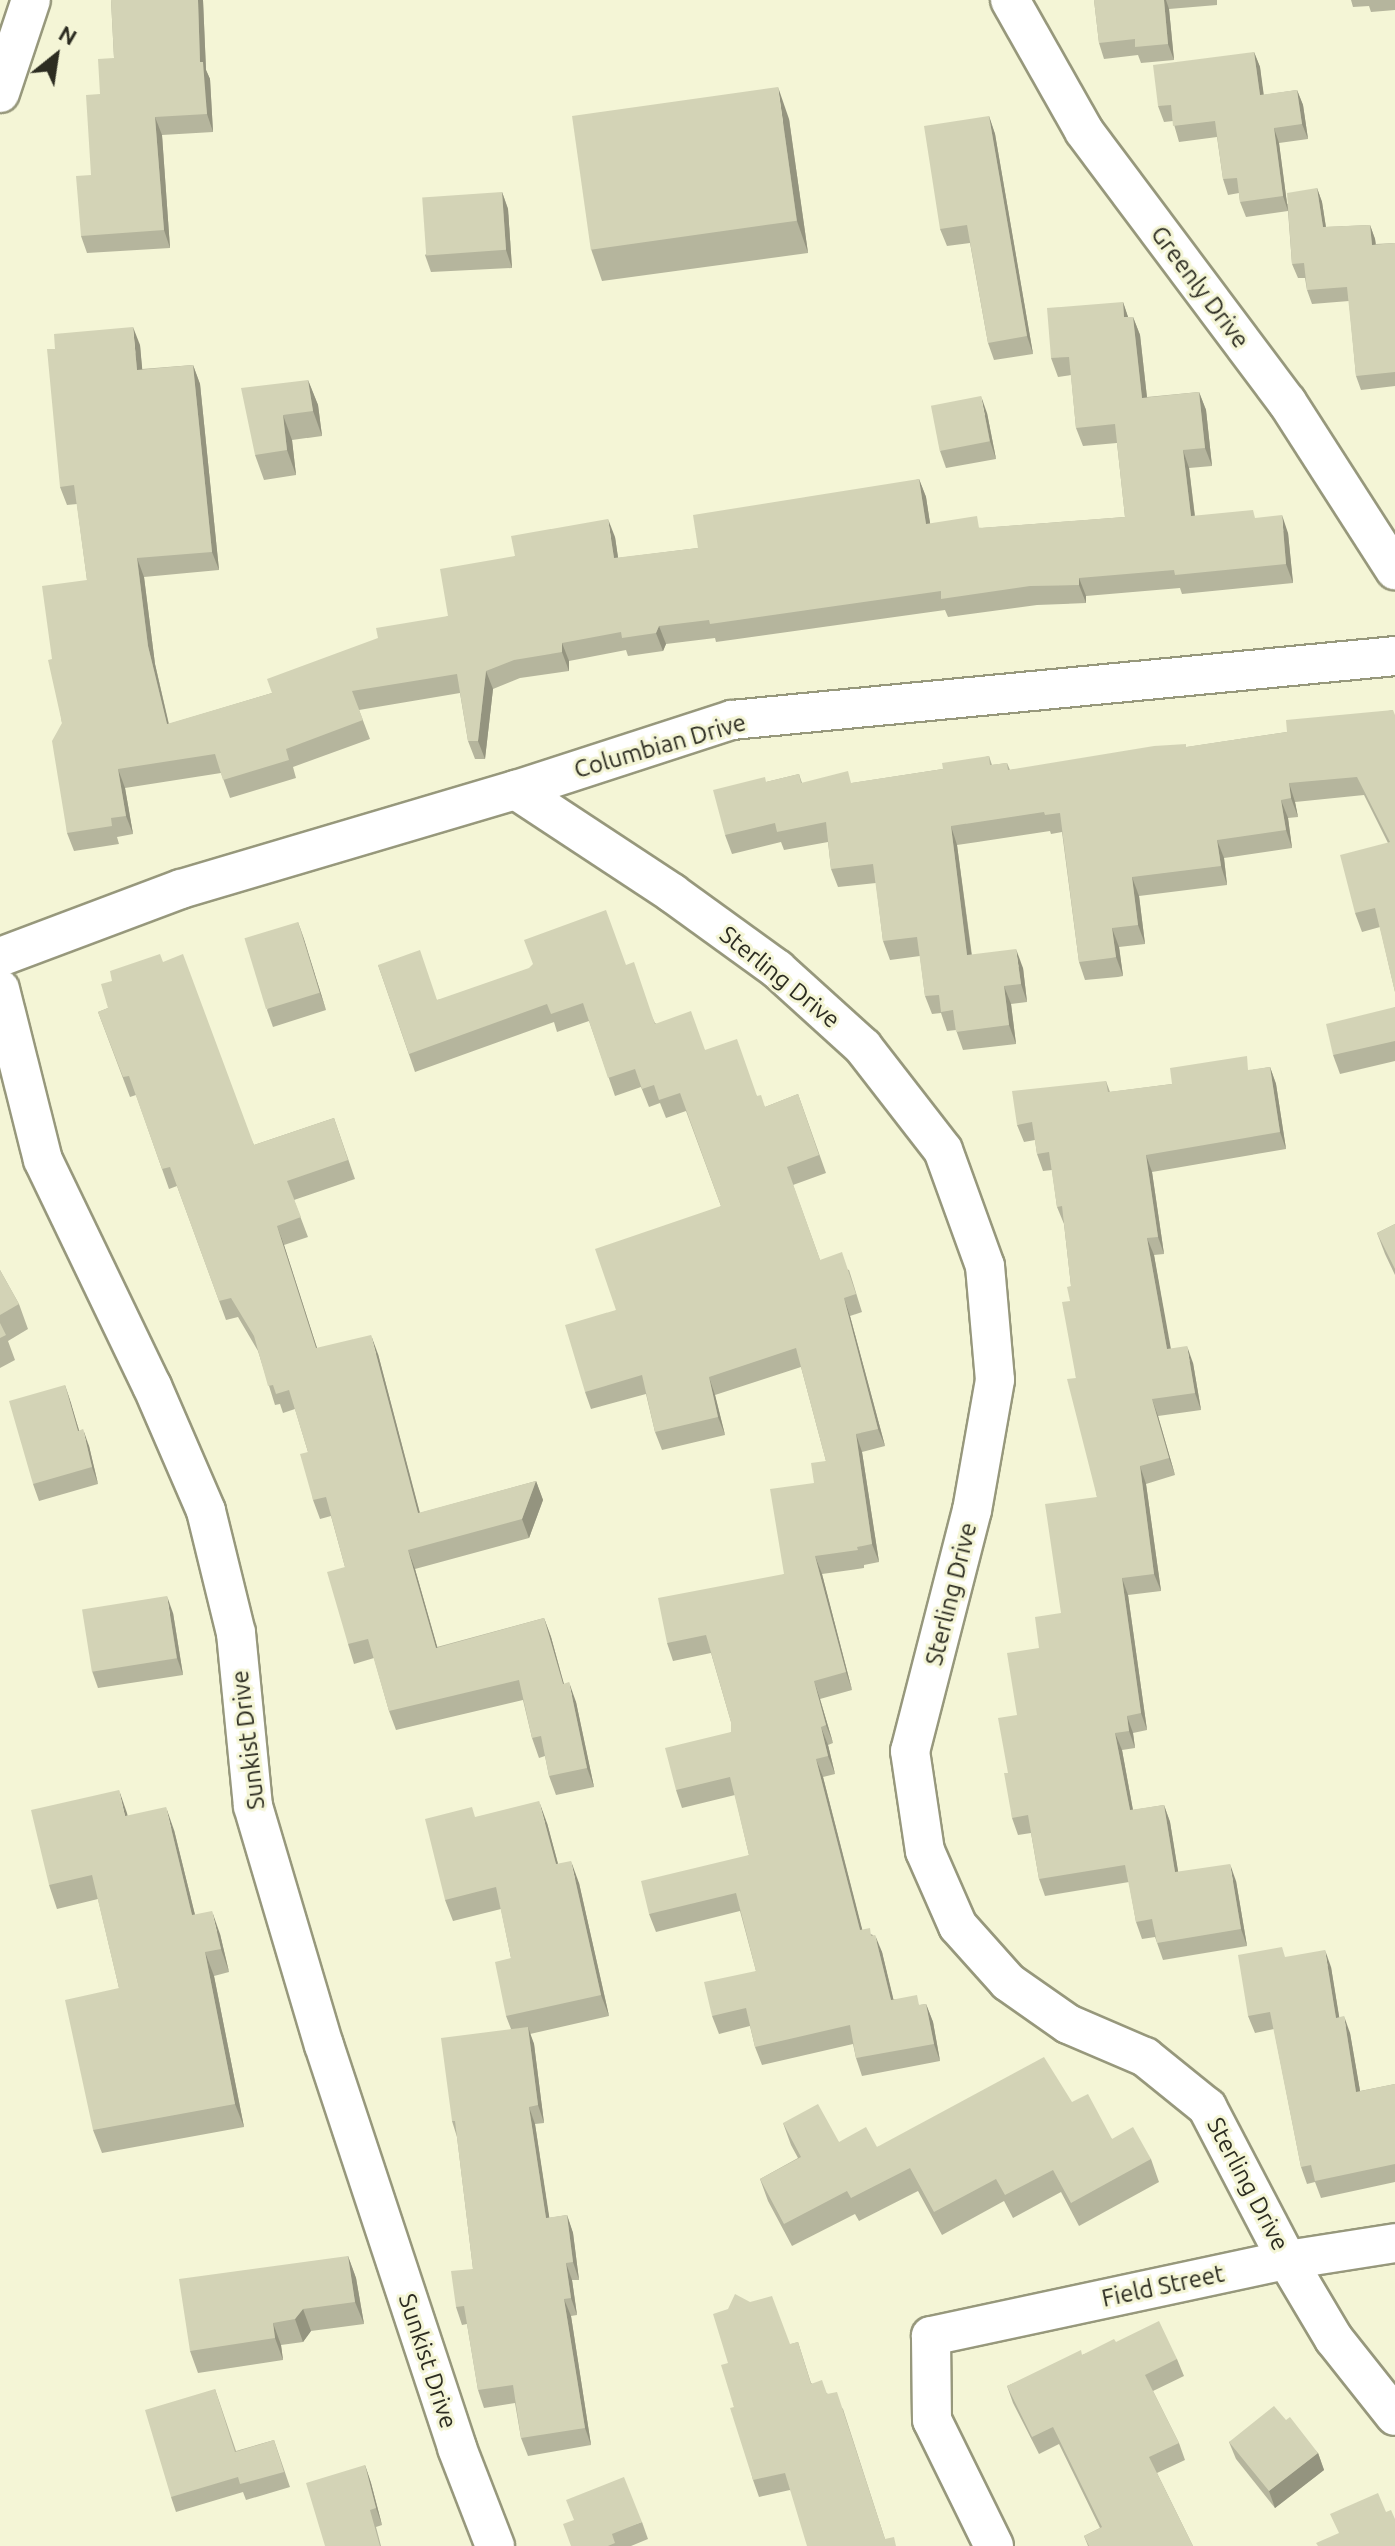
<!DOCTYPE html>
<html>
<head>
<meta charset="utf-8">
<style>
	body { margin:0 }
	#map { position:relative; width:1395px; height:2546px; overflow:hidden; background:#f4f5d6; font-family:Ubuntu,sans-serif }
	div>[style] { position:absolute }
	.roads { filter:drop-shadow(2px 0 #97987c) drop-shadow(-2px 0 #97987c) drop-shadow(0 2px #97987c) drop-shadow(0 -2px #97987c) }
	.street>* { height:38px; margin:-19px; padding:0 19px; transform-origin:19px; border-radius:19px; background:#fff }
	.wall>* { inset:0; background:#b5b59d }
	.shaded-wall>* { inset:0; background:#94947f }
	.building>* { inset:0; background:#d3d3b6; transform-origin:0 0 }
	span { translate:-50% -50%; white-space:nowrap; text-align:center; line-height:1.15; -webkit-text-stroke:6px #f4f5d6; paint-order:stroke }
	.street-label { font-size:24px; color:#2c2c21 }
	.north { position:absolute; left:16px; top:16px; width:80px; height:80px; -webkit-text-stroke:6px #f4f5d6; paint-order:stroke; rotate:30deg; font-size:22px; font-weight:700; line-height:32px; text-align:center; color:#2c2c21 }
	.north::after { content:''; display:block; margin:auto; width:28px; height:36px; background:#2c2c21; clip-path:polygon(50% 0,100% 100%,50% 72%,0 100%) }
</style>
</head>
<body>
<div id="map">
	<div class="roads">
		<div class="street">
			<i style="left:1010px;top:0;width:150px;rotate:60.5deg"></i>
			<i style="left:1084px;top:131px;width:339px;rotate:53.2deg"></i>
			<i style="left:1287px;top:402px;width:200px;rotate:57.3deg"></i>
			<i style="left:0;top:93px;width:98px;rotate:-71.6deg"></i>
			<i style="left:516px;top:790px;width:187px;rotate:33.4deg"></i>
			<i style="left:672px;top:893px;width:130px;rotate:35.9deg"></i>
			<i style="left:777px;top:969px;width:116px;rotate:42.2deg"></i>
			<i style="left:863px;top:1047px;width:130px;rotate:52.2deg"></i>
			<i style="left:943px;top:1150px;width:123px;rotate:70.1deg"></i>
			<i style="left:985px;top:1266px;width:114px;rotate:85deg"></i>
			<i style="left:995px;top:1380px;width:132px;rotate:100deg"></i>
			<i style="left:972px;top:1510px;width:249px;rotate:104.4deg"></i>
			<i style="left:910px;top:1751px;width:101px;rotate:81.5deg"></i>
			<i style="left:925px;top:1851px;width:82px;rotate:66.3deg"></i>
			<i style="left:958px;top:1926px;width:75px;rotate:48.2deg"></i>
			<i style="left:1008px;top:1982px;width:73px;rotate:35deg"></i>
			<i style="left:1068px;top:2024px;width:84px;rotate:23.2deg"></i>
			<i style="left:1145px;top:2057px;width:80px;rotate:38.9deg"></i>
			<i style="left:1207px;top:2107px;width:173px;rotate:62.4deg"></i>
			<i style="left:1287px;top:2260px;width:92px;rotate:59.3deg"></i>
			<i style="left:1334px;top:2339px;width:98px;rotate:51.6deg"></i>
			<i style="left:0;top:957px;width:193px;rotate:-20.6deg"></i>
			<i style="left:181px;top:889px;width:349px;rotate:-16.5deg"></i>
			<i style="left:516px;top:790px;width:227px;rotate:-18deg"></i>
			<i style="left:732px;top:720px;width:666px;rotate:-5.51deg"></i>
			<i style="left:0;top:989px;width:176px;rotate:75.9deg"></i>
			<i style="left:43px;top:1160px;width:251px;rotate:64.3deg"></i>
			<i style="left:152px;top:1386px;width:136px;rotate:66.6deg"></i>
			<i style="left:206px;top:1511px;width:126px;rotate:76.2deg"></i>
			<i style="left:236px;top:1633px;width:174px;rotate:84.4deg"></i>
			<i style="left:253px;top:1806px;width:249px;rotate:73.5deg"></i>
			<i style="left:324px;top:2045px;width:424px;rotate:71.7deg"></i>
			<i style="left:457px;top:2448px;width:105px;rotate:68.8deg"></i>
			<i style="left:994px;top:2546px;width:140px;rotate:-116.2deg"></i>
			<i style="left:932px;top:2420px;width:84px;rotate:-90.7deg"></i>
			<i style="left:931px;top:2336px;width:364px;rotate:-12.1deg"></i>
			<i style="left:1287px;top:2260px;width:109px;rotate:-8.9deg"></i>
		</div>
	</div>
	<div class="wall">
		<i style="clip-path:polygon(111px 0,203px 0,206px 70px,210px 79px,213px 132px,162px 135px,170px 248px,87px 253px,81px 236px,91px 175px,100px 94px,114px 58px)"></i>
		<i style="clip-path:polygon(1094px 0,1217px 0,1217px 5px,1169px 9px,1174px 60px,1141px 63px,1138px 55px,1104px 59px,1099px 43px)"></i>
		<i style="clip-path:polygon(1351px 0,1395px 0,1395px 10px,1371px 12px,1369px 6px,1353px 7px)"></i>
		<i style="clip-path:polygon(1254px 52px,1260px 67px,1263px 95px,1297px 90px,1303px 105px,1308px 139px,1279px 143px,1287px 204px,1317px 188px,1322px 202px,1326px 227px,1370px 225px,1375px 239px,1376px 244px,1395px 243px,1395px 386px,1361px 390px,1356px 376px,1349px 301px,1312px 304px,1307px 290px,1305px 278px,1298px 278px,1292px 264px,1288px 211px,1246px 217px,1240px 202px,1239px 193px,1228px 195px,1223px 179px,1217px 137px,1179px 142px,1173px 121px,1164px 122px,1158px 106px)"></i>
		<i style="clip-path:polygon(989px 116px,995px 134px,1033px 354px,994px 360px,988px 343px,970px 243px,947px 246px,940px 229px)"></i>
		<i style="clip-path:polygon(789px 119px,808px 253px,602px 281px,591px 249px)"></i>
		<i style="clip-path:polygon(502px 192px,508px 209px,512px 268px,431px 272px,425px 255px)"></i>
		<i style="clip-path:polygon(1123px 302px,1128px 317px,1133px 317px,1140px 335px,1147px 397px,1199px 392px,1206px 410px,1212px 466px,1189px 468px,1195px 516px,1256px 518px,1288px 533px,1293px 583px,1182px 594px,1180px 588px,1086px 596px,1086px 603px,1037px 605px,948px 617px,945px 610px,716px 642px,715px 638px,666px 644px,663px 651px,628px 656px,626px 650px,569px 661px,569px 671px,520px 678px,493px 689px,485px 759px,475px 759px,468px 741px,460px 693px,359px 710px,370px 739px,293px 767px,296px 778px,230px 798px,221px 773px,125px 788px,133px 834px,117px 837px,119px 844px,74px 851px,67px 833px,62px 723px,52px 659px,87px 580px,77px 504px,67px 505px,60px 487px,140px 345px,142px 369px,193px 365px,200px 384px,219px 570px,144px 577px,155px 664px,169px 724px,272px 693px,448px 616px,515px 556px,615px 537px,618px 558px,698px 548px,919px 479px,926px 497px,930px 524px,982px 528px,1125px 517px,1117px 443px,1083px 446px,1076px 428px,1071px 375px,1058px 377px,1051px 358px)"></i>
		<i style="clip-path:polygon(308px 380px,318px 405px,322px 436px,292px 440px,296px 475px,264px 480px,255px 455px)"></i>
		<i style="clip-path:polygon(987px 413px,996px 459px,946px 468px,940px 451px)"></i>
		<i style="clip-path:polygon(1393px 710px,1395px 992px,1380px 927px,1362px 932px,1355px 913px,1388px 843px,1364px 795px,1295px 802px,1298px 817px,1288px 818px,1292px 848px,1224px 858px,1227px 885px,1139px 896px,1145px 944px,1119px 947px,1123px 976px,1118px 977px,1085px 980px,1079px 962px,1062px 832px,1051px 834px,1050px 831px,957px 845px,972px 955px,1023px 968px,1027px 1002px,1011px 1004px,1016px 1044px,963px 1050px,956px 1030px,947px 1031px,941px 1013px,932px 1014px,925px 996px,920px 956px,890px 960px,883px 941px,876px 883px,838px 887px,831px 869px,828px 842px,784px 850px,781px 842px,732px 854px,725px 835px,766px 782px,799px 774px,802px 783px,852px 783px,943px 769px,989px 756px,992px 765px,1007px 763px,1010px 770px,1187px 747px,1287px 732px)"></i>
		<i style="clip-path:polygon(298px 922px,326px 1010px,273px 1027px,267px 1010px)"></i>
		<i style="clip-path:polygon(163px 962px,254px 1145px,334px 1118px,355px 1179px,294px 1200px,308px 1237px,284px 1245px,317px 1348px,378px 1354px,420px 1513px,536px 1481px,543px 1500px,529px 1538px,415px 1569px,437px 1647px,544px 1618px,551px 1637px,564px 1684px,576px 1702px,594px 1787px,556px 1795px,549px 1776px,545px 1756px,539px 1758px,532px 1738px,523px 1700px,396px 1730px,389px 1711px,374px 1658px,354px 1664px,348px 1644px,345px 1567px,331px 1516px,320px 1519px,313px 1500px,308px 1452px,295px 1409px,283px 1413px,280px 1404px,275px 1405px,258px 1351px,238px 1317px,226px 1320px,177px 1186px,169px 1189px,136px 1095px,130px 1097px,98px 1012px,108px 1008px,112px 981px)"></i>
		<i style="clip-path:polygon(378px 965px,437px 1000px,626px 965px,655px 1023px,705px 1050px,757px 1096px,765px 1107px,798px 1094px,826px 1173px,793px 1185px,820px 1260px,849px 1270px,862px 1312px,850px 1316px,885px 1446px,862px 1452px,879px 1562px,864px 1565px,864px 1568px,822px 1574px,852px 1690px,820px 1699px,833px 1743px,828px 1745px,835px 1774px,823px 1777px,862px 1930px,873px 1935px,882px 1952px,893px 1999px,920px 2005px,926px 2004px,933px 2022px,940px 2061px,862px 2076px,856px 2058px,853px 2044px,762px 2065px,755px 2047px,750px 2026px,719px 2034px,712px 2016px,756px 1971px,740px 1911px,656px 1932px,649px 1914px,749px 1855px,735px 1795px,682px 1808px,676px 1790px,731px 1732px,731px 1722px,711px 1653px,673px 1661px,667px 1643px,784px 1574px,814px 1483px,826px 1461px,801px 1367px,715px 1395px,725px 1435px,662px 1450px,655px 1432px,646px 1394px,591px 1409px,585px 1392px,616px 1310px,721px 1206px,686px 1111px,666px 1118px,660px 1103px,649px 1107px,641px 1087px,615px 1096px,589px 1021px,557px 1032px,554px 1022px,415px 1072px)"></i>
		<i style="clip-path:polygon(1395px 1007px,1395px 1061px,1340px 1074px,1333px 1055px)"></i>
		<i style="clip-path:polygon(1270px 1067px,1276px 1084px,1286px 1149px,1152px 1172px,1164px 1254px,1154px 1255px,1170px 1349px,1193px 1363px,1201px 1410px,1158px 1416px,1175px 1475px,1146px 1484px,1161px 1591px,1128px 1595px,1147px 1730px,1133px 1733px,1135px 1748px,1122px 1750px,1133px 1810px,1164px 1805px,1170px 1822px,1178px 1872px,1236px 1881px,1247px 1946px,1163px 1960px,1155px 1937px,1142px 1939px,1136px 1922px,1129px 1882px,1045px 1896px,1039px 1879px,1031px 1833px,1018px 1835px,1012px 1818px,1008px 1773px,1017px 1715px,1039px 1648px,1061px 1613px,1097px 1497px,1076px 1378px,1070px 1301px,1071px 1286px,1064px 1224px,1057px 1207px,1052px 1170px,1043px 1171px,1037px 1154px,1035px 1140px,1024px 1142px,1017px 1125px,1106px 1081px,1110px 1092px,1172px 1084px)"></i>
		<i style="clip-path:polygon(1395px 1224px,1395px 1275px,1385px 1254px,1377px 1233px)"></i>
		<i style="clip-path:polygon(0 1270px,19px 1304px,28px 1329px,8px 1341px,15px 1360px,0 1368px)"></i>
		<i style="clip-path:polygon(65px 1385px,79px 1430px,89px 1446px,98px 1484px,39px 1501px,33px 1484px)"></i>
		<i style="clip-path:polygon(173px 1613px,183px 1675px,98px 1688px,92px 1671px)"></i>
		<i style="clip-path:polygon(128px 1816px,174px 1830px,195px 1915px,220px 1934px,229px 1972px,214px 1976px,244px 2127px,102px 2153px,93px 2130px,119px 1988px,98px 1899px,57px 1909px,49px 1885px)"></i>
		<i style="clip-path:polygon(476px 1817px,547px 1823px,558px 1864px,579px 1883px,609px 2016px,530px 2034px,534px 2044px,544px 2123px,535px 2124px,549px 2218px,567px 2215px,573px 2233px,579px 2280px,572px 2280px,577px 2315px,571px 2316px,591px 2445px,528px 2456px,521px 2438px,515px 2403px,484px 2408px,478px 2390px,467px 2324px,462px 2325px,456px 2307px,473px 2269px,457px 2137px,452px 2121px,511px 2029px,506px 2016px,511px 1958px,501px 1909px,453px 1921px,445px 1900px)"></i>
		<i style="clip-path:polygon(1286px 1957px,1331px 1967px,1339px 2017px,1350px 2033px,1360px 2091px,1395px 2084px,1395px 2182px,1321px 2198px,1315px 2182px,1307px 2184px,1301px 2167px,1274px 2029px,1255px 2033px,1248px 2016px)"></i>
		<i style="clip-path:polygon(1072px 2102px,1112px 2139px,1151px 2159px,1159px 2182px,1079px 2226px,1061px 2192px,1013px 2218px,1004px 2201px,942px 2235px,918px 2191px,859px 2221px,855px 2214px,792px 2246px,768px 2201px,760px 2179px,798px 2158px,791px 2145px,783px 2123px,839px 2142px,877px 2147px)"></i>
		<i style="clip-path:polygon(348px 2256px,356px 2278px,364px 2324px,311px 2331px,303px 2342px,281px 2345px,283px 2360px,198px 2373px,190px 2351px)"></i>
		<i style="clip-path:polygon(798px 2342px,811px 2383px,828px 2394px,843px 2409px,885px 2539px,897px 2546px,790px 2490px,759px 2497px,753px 2480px,734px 2407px,728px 2363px)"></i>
		<i style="clip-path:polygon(1116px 2342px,1177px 2359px,1184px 2376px,1153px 2391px,1179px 2443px,1185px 2460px,1157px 2473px,1193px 2546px,1088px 2546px,1084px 2536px,1100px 2528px,1059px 2444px,1039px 2454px,1013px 2403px,1007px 2386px,1082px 2355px)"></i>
		<i style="clip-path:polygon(215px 2389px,236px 2451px,274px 2440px,290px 2487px,246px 2500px,243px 2492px,176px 2512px,171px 2497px)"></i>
		<i style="clip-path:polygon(1286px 2420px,1318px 2453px,1324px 2470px,1275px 2508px,1236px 2459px,1229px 2442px)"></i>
		<i style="clip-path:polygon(365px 2465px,371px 2483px,382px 2525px,376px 2527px,381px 2546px,325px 2546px)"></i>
		<i style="clip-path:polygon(642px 2522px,648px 2539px,631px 2546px,571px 2546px)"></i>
	</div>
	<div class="shaded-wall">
		<i style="clip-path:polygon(198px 0,203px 0,206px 70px,210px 79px,213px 132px,207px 114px,200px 62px)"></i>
		<i style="clip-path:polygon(1164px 0,1166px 0,1169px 9px,1174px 60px,1168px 44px)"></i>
		<i style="clip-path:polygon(1254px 52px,1260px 67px,1266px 111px,1260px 95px)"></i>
		<i style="clip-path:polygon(778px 87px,789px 119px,808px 253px,797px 221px)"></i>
		<i style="clip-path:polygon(1297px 90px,1303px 105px,1308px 139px,1302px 124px)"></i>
		<i style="clip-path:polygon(989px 116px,995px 134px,1033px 354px,1027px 336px)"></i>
		<i style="clip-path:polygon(155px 117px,162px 135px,170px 248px,164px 230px)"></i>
		<i style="clip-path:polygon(1274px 128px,1279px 143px,1288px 211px,1283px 196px)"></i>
		<i style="clip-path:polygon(1317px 188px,1322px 202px,1328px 241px,1323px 227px)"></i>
		<i style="clip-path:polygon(502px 192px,508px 209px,512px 268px,506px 250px)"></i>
		<i style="clip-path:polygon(1370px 225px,1375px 239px,1377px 259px,1372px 245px)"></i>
		<i style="clip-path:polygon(1123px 302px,1129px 320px,1124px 317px)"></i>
		<i style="clip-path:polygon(1133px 317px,1140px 335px,1149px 416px,1142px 398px)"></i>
		<i style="clip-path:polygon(133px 327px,140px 345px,144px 388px,137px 370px)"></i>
		<i style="clip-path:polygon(193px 365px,200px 384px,219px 570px,212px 552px)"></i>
		<i style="clip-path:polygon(308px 380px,318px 405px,322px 436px,313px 411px)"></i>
		<i style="clip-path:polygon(1199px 392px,1206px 410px,1212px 466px,1205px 448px)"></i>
		<i style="clip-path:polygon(981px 396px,987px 413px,996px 459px,990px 441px)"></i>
		<i style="clip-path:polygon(283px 415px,292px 440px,296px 475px,287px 450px)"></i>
		<i style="clip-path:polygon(1183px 450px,1189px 468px,1197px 535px,1191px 516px)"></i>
		<i style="clip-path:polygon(919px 479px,926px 497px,933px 542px,926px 524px)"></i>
		<i style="clip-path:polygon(1282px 515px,1288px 533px,1293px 583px,1286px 564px)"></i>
		<i style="clip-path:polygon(608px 519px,615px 537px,621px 577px,614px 558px)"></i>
		<i style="clip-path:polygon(137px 558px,144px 577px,155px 664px,173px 743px,167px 724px,148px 646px)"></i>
		<i style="clip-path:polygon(1079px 578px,1086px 596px,1086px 603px,1079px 585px)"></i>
		<i style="clip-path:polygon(659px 626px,666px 644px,663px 651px,656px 633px)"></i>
		<i style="clip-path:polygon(562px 643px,569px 661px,569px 671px,562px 652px)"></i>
		<i style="clip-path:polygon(486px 671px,493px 689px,485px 759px,478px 741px)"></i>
		<i style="clip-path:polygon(118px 769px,125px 788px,133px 834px,126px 816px)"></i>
		<i style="clip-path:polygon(1289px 783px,1295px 802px,1298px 817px,1291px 798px)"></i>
		<i style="clip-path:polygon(1281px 800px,1288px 818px,1292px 848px,1286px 830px)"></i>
		<i style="clip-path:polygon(951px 826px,957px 845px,974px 974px,967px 955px)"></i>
		<i style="clip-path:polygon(1217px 840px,1224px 858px,1227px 885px,1221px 866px)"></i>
		<i style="clip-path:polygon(1132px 877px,1139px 896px,1145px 944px,1138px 925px)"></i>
		<i style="clip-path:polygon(298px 922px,304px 939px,326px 1010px,320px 993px)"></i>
		<i style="clip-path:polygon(1112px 928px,1119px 947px,1123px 976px,1116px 957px)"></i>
		<i style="clip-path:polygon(1016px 949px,1023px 968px,1027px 1002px,1021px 984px)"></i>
		<i style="clip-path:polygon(1004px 986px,1011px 1004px,1016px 1044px,1009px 1025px)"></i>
		<i style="clip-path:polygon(1270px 1067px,1276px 1084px,1286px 1149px,1280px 1132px)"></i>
		<i style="clip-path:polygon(1146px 1155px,1152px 1172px,1164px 1254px,1158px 1237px)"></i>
		<i style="clip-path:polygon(277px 1226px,284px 1245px,323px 1367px,316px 1348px)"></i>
		<i style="clip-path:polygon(1147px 1238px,1154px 1255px,1174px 1366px,1167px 1349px)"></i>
		<i style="clip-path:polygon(844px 1298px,850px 1316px,885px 1446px,878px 1429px)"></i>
		<i style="clip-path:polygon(371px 1335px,378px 1354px,425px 1533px,418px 1513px)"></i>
		<i style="clip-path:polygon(1187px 1346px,1193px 1363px,1201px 1410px,1195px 1393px)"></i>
		<i style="clip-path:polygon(709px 1377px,715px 1395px,725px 1435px,718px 1417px)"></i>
		<i style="clip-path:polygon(65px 1385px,71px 1403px,84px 1448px,78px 1431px)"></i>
		<i style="clip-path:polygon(1152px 1399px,1158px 1416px,1175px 1475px,1169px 1458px)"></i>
		<i style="clip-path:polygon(83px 1429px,89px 1446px,98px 1484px,92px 1467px)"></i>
		<i style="clip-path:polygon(856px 1434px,862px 1452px,879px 1562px,872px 1544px)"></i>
		<i style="clip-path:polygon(1140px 1466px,1146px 1484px,1161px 1591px,1154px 1574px)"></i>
		<i style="clip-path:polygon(536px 1481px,543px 1500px,529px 1538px,522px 1519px)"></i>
		<i style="clip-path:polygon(408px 1550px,415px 1569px,443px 1667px,436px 1648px)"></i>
		<i style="clip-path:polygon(815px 1556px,822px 1574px,852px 1690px,846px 1672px)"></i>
		<i style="clip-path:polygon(1122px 1578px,1128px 1595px,1147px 1730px,1141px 1713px)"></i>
		<i style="clip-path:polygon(167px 1596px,173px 1613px,183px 1675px,177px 1658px)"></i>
		<i style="clip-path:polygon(544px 1618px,551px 1637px,569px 1703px,563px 1684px)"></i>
		<i style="clip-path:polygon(814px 1681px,820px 1699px,833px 1743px,826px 1725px)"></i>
		<i style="clip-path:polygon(569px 1682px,576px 1702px,594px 1787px,587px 1768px)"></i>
		<i style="clip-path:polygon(1127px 1716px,1133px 1733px,1135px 1748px,1129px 1731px)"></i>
		<i style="clip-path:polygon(821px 1727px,828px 1745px,835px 1774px,828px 1756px)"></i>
		<i style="clip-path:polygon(1115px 1733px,1122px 1750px,1136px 1827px,1130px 1810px)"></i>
		<i style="clip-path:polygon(816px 1759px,823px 1777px,867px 1948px,860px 1930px)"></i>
		<i style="clip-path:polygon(119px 1790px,127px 1813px,133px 1840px,125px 1816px)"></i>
		<i style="clip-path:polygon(539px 1801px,547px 1823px,564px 1886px,556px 1864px)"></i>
		<i style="clip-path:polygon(1164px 1805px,1170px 1822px,1181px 1889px,1175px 1872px)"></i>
		<i style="clip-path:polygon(166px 1807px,174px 1830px,201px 1939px,192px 1915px)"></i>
		<i style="clip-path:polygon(571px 1861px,579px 1883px,609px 2016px,601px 1995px)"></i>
		<i style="clip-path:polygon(1230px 1864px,1236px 1881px,1247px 1946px,1241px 1929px)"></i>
		<i style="clip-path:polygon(212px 1911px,220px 1934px,229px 1972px,221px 1949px)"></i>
		<i style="clip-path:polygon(875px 1935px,882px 1952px,898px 2018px,891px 2000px)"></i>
		<i style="clip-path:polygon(1325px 1950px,1331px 1967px,1342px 2034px,1336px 2018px)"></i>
		<i style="clip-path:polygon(205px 1952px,214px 1976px,244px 2127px,235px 2104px)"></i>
		<i style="clip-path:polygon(926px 2004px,933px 2022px,940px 2061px,934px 2044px)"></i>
		<i style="clip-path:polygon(1344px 2016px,1350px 2033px,1363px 2108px,1356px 2092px)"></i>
		<i style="clip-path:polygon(528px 2027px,534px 2044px,544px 2123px,538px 2105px)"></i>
		<i style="clip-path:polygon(529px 2107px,535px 2124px,552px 2235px,546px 2218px)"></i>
		<i style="clip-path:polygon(567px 2215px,573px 2233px,579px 2280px,573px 2262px)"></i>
		<i style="clip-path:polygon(348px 2256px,356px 2278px,364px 2324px,355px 2302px)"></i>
		<i style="clip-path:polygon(566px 2263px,572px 2280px,577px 2315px,571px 2298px)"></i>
		<i style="clip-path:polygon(564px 2299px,571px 2316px,591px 2445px,585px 2428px)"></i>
		<i style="clip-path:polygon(303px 2309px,311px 2331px,303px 2342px,295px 2319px)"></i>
		<i style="clip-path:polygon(273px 2323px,281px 2345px,283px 2360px,275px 2338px)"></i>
		<i style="clip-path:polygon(1318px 2453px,1324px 2470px,1275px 2508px,1269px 2491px)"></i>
		<i style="clip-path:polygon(365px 2465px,371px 2483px,382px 2525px,376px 2508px)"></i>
	</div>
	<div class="building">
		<i style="clip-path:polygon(111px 0,198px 0,200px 62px,203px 62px,207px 114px,155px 117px,164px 230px,81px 236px,76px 176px,91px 175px,86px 95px,100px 94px,98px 59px,114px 58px)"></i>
		<i style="clip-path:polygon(1094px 0,1164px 0,1168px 44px,1135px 47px,1135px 39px,1099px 43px)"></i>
		<i style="clip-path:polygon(1254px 52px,1260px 95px,1297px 90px,1302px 124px,1274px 128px,1283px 196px,1240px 202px,1237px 178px,1223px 179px,1215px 121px,1173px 126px,1171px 105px,1158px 106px,1153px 65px)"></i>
		<i style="left:778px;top:87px;width:135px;height:208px;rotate:82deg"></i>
		<i style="clip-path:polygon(989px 116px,1027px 336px,988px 343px,967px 225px,940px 229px,924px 126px)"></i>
		<i style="clip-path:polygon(1317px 188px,1323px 227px,1370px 225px,1372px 245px,1395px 243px,1395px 372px,1356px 376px,1347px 287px,1307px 290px,1304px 263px,1292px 264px,1287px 193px)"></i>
		<i style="left:502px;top:192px;width:58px;height:80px;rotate:86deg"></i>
		<i style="clip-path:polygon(1123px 302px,1124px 317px,1133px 317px,1142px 398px,1199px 392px,1205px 448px,1183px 450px,1191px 516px,1253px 510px,1255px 518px,1282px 515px,1286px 564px,1175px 575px,1174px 570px,1079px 578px,1079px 585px,1030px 586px,941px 599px,941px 591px,710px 624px,709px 620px,659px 626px,656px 633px,622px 638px,621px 632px,562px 643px,562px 652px,514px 660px,486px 671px,478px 741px,468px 741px,457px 674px,352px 691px,363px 720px,286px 749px,289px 760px,223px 780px,215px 754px,118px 769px,126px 816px,111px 818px,112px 826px,67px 833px,52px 741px,62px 723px,48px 660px,52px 659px,42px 586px,87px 580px,74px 485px,60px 487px,47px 349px,55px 349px,54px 334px,133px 327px,137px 370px,193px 365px,212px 552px,137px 558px,148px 646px,167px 724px,272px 693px,267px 679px,378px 638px,376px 628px,448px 616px,440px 569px,515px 556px,511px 536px,608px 519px,614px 558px,698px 548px,693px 515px,919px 479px,926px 524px,977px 516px,979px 528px,1125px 517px,1115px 424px,1076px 428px,1069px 357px,1051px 358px,1047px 308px)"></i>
		<i style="clip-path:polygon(308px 380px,313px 411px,283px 415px,287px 450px,255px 455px,241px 388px)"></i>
		<i style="left:981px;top:396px;width:46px;height:51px;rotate:79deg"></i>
		<i style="clip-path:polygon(1393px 710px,1395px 715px,1395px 992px,1375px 908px,1355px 913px,1340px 855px,1390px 842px,1357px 777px,1289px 783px,1291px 798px,1281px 800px,1286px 830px,1217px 840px,1221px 866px,1132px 877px,1138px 925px,1112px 928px,1116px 957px,1111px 958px,1079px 962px,1060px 813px,1045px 815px,1044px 812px,951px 826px,967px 955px,1016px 949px,1021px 984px,1004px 986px,1009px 1025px,956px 1032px,953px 1010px,941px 1012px,939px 995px,925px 996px,917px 937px,883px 941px,873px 864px,831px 869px,826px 822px,777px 832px,775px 823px,725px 835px,713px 790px,765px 777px,766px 782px,799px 774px,801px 783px,848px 771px,851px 783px,943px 769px,942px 763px,989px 756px,990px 765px,1007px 763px,1008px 770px,1154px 746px,1186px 744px,1186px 747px,1287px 732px,1286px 720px)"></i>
		<i style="clip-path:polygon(606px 910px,626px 965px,634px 962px,655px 1024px,691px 1011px,705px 1050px,737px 1039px,757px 1096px,761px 1095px,765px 1107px,798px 1094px,819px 1155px,787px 1167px,820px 1260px,842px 1252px,856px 1294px,844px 1298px,878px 1429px,856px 1434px,872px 1544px,857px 1547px,858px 1550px,815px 1556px,846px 1672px,814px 1681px,826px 1725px,821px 1727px,828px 1756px,816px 1759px,860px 1930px,870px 1928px,871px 1936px,875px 1935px,891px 2000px,917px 1995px,919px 2005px,926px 2004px,934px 2044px,856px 2058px,850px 2025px,755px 2047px,746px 2008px,712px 2016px,704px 1982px,756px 1971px,736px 1893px,649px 1914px,641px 1881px,749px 1855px,730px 1777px,676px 1790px,665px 1748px,731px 1732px,731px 1722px,706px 1635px,667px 1643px,658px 1598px,784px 1574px,770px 1489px,814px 1483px,811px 1463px,826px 1461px,796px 1348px,709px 1377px,718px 1417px,655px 1432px,642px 1375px,585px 1392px,565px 1325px,616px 1310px,595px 1249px,721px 1206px,680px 1093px,659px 1100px,654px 1085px,642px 1089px,635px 1069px,608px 1078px,583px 1003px,551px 1014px,547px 1004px,409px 1054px,378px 965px,420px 950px,437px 1000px,529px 968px,533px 964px,524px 940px)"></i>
		<i style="left:298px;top:922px;width:74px;height:56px;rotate:73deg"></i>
		<i style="clip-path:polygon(160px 954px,163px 962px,183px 954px,254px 1145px,334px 1118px,348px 1160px,287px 1181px,301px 1217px,277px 1226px,316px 1348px,371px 1335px,418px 1513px,536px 1481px,522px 1519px,408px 1550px,436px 1648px,544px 1618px,563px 1684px,569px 1682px,587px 1768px,549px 1776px,541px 1736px,532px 1738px,519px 1680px,389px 1711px,368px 1639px,348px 1644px,327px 1572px,345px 1567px,326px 1497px,313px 1500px,300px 1454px,308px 1452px,289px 1390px,276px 1394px,273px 1385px,268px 1386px,254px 1336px,231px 1298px,219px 1301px,170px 1167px,162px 1169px,129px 1076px,123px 1077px,98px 1012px,108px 1008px,101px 984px,112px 981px,110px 971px)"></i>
		<i style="clip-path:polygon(1395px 1007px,1395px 1041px,1333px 1055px,1326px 1024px)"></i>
		<i style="clip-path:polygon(1247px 1056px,1248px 1070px,1270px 1067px,1280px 1132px,1146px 1155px,1158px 1237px,1147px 1238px,1167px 1349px,1187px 1346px,1195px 1393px,1152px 1399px,1169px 1458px,1140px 1466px,1154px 1574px,1122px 1578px,1141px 1713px,1127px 1716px,1129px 1731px,1115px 1733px,1130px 1810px,1164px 1805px,1175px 1872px,1230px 1864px,1241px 1929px,1157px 1943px,1152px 1919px,1136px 1922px,1125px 1865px,1039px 1879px,1028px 1815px,1012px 1818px,1004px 1773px,1008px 1773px,998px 1718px,1017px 1715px,1007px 1653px,1039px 1648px,1035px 1617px,1061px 1613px,1045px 1504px,1097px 1497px,1067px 1379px,1076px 1378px,1062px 1302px,1070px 1301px,1067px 1287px,1071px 1286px,1062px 1206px,1057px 1207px,1049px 1152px,1037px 1154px,1032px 1122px,1017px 1125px,1012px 1091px,1106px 1081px,1108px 1092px,1172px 1084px,1170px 1068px)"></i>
		<i style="clip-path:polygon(1395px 1224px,1395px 1269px,1377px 1233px)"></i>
		<i style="clip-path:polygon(0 1270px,19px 1304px,0 1315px)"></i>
		<i style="clip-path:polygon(0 1323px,6px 1335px,0 1338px)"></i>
		<i style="clip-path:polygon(65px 1385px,78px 1431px,83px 1429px,92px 1467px,33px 1484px,9px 1401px)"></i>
		<i style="left:167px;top:1596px;width:63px;height:86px;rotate:81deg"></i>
		<i style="clip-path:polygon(119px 1790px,125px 1816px,166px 1807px,192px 1915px,212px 1911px,221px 1949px,205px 1952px,235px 2104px,93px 2130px,65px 2000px,119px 1988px,92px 1875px,49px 1885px,31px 1810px)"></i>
		<i style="clip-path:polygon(539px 1801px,556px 1864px,571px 1861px,601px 1995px,506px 2016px,495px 1962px,511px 1958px,496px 1887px,445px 1900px,425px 1819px,472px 1807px,475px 1817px)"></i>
		<i style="clip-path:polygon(1282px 1947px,1285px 1957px,1325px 1950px,1336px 2018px,1344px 2016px,1356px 2092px,1395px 2084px,1395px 2164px,1315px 2181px,1311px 2165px,1301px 2167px,1270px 2012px,1248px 2016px,1238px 1955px)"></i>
		<i style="clip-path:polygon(528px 2027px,538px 2105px,529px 2107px,546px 2218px,567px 2215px,573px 2262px,566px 2263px,571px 2298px,564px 2299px,585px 2428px,521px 2438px,513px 2385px,478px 2390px,464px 2306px,456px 2307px,451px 2271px,473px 2269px,455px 2121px,452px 2121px,441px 2038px)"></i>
		<i style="clip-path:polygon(1044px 2057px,1072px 2102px,1088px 2094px,1112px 2139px,1133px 2127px,1151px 2159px,1071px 2203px,1053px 2170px,1005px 2195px,996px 2179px,934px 2212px,910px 2168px,851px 2198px,847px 2191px,784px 2224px,760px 2179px,801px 2157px,783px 2123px,818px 2104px,839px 2142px,866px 2127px,877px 2147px)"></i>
		<i style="clip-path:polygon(348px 2256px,355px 2302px,303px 2309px,295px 2319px,273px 2323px,275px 2338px,190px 2351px,179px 2279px)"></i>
		<i style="clip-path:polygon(735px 2294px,750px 2302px,772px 2296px,790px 2344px,798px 2342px,811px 2384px,822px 2380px,827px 2394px,837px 2392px,885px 2539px,894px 2537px,896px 2546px,807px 2546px,785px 2473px,753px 2480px,730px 2408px,734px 2407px,721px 2365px,728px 2363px,713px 2314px,728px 2309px)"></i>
		<i style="clip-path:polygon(1159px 2321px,1177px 2359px,1145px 2375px,1179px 2443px,1149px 2457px,1193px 2546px,1089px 2546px,1084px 2536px,1102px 2527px,1053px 2427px,1032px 2437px,1007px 2386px,1081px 2350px,1082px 2355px,1114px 2339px,1116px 2342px)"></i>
		<i style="clip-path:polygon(215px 2389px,235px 2452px,274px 2440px,284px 2472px,240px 2484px,238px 2477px,171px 2497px,145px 2410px)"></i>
		<i style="clip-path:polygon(1274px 2406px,1286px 2420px,1290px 2417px,1318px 2453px,1269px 2491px,1229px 2442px)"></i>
		<i style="clip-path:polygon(365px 2465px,376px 2508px,370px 2510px,380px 2546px,325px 2546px,306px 2483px)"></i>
		<i style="clip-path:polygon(624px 2477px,642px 2522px,612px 2534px,615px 2543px,608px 2546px,571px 2546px,563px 2524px,574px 2520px,566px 2500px)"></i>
		<i style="clip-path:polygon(1378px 2493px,1386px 2512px,1391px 2510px,1395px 2519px,1395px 2546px,1318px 2546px,1316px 2543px,1339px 2533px,1330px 2514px)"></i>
	</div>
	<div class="street-label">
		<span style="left:1200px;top:287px;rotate:53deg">Greenly Drive</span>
		<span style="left:660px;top:746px;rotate:-16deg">Columbian Drive</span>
		<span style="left:780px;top:977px;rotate:39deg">Sterling Drive</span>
		<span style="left:951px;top:1594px;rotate:-76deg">Sterling Drive</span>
		<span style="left:248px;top:1740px;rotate:-97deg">Sunkist Drive</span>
		<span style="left:1248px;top:2184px;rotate:62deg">Sterling Drive</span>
		<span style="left:1163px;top:2286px;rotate:-12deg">Field Street</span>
		<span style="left:428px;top:2361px;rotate:72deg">Sunkist Drive</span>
	</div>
	<div class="north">N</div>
</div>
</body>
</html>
